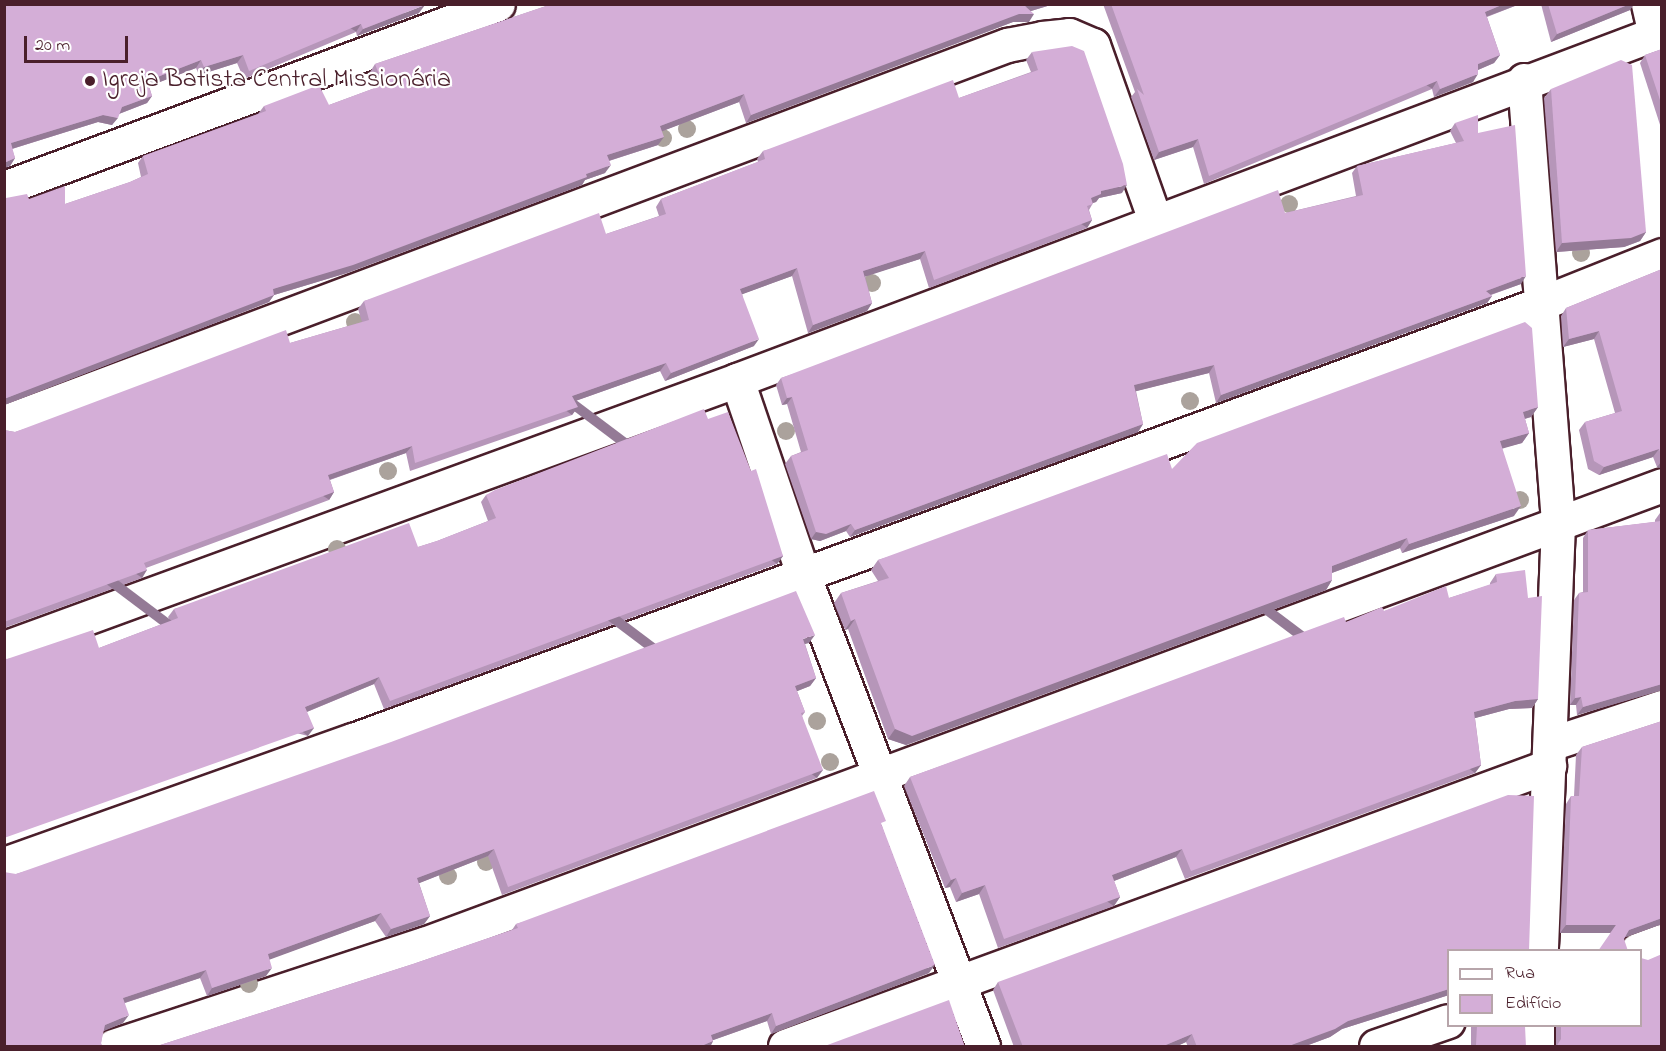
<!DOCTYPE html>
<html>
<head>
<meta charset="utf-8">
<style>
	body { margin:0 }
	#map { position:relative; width:1666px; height:1051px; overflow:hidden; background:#fff; font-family:"Indie Flower",sans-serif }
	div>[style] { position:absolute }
	.roads { filter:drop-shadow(2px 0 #4a1f2b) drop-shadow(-2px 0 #4a1f2b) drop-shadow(0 2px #4a1f2b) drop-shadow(0 -2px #4a1f2b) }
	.minor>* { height:33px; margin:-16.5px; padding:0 16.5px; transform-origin:16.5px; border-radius:16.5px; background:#fff }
	.trees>* { width:18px; height:18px; margin:-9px; border-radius:50%; background:#aba29c }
	.wall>* { inset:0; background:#b696b9; transform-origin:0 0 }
	.shaded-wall>* { inset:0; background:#947a96; transform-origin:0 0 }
	.building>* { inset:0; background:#d4aed7 }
	.dots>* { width:16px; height:16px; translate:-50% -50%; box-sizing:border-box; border:3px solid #fff; border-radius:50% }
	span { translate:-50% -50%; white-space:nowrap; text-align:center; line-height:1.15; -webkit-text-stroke:4.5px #fff; paint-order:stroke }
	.poi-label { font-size:26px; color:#4a1f2b }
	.left { translate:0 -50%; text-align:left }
	.frame { position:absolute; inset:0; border:6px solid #4a1f2b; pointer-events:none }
	.legend { position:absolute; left:1447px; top:949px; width:195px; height:78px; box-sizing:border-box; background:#fff; border:2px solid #b7a5aa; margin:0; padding:8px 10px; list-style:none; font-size:18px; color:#4a1f2b }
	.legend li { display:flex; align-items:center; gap:12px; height:30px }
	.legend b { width:30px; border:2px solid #b7a5aa }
	.scale { position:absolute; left:24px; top:36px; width:104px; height:27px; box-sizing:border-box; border:3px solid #4a1f2b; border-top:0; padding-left:8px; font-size:18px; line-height:21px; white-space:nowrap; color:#4a1f2b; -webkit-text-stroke:4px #fff; paint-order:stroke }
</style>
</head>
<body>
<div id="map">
	<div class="roads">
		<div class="minor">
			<i style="left:1648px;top:4px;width:31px;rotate:77deg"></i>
			<i style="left:1524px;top:80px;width:445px;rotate:85.6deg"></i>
			<i style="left:1558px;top:524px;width:426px;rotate:92.3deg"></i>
			<i style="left:4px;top:188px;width:527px;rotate:-20.43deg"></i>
			<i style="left:737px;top:380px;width:205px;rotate:71.2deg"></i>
			<i style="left:803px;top:574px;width:505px;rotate:69.13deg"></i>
			<i style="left:4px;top:422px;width:1072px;rotate:-20.6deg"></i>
			<i style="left:1007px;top:45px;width:36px;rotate:-11deg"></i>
			<i style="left:1042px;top:38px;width:27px;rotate:-6deg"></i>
			<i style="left:1069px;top:35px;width:26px;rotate:23deg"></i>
			<i style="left:1093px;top:45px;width:189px;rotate:70.5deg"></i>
			<i style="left:4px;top:648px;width:780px;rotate:-20.08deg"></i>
			<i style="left:737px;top:380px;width:989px;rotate:-20.67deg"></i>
			<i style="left:1550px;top:744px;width:118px;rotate:-18.3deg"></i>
			<i style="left:4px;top:864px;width:370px;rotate:-19.6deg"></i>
			<i style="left:353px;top:740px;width:1267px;rotate:-20.18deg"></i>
			<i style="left:1542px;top:303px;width:129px;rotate:-21.8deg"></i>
			<i style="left:1637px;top:950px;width:27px;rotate:-20deg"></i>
			<i style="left:113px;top:1046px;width:327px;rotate:-18.2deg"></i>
			<i style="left:424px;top:944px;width:1320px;rotate:-20.34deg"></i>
			<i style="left:785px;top:1046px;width:814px;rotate:-20.13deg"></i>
			<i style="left:1376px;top:1046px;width:76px;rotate:-19.1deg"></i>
			<i style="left:1537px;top:1046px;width:20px;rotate:-90deg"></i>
		</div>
	</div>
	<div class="trees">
		<i style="left:687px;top:129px"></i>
		<i style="left:663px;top:138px"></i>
		<i style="left:1289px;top:204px"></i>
		<i style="left:1581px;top:253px"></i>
		<i style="left:872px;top:283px"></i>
		<i style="left:355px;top:322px"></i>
		<i style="left:1190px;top:401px"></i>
		<i style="left:786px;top:431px"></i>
		<i style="left:388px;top:471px"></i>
		<i style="left:1520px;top:500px"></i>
		<i style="left:337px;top:549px"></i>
		<i style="left:817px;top:721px"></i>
		<i style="left:830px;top:762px"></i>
		<i style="left:486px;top:862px"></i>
		<i style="left:448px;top:876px"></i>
		<i style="left:249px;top:984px"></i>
	</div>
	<div class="wall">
		<i style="clip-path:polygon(4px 4px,419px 13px,357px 36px,356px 32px,244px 79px,237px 63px,199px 75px,196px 68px,149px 86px,152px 96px,147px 103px,119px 114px,112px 125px,98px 122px,12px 149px,15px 158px,10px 166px,4px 168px)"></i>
		<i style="clip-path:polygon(552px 4px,1054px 4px,1031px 11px,1029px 22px,1013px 22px,746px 123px,739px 102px,662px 131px,658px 145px,609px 161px,605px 173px,585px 180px,582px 185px,347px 273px,274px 295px,269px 302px,4px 405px,4px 198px,29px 199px,65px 204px,130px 182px,141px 177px,138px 163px,143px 156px,258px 114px,264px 106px,329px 105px,375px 88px,370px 72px,375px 64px)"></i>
		<i style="clip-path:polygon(1103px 4px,1520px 4px,1487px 17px,1500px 55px,1494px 63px,1478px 70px,1473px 82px,1434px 97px,1432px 89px,1204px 184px,1193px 147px,1154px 160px,1131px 97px,1135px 92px)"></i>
		<i style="clip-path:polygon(1541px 4px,1634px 4px,1630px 10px,1551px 42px)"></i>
		<i style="clip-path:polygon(1662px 49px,1662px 131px,1640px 63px,1645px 55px)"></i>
		<i style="clip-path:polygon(1032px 52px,1122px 193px,1099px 198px,1096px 202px,1093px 203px,1089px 210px,1092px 220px,1087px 228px,929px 288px,920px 259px,865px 276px,872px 303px,867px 311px,808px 333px,792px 276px,742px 294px,754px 346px,665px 381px,660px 371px,575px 401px,578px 407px,572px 415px,410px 471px,406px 453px,330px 480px,334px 492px,329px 500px,146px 568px,142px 578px,4px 628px,4px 430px,15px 432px,290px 343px,362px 322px,358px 309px,364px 301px,606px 234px,659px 216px,656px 207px,661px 199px,758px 162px,757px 159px,763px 151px,959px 98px,1031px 72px,1026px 60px)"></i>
		<i style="clip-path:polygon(1551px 89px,1646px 232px,1640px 241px,1624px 247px,1556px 252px,1544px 98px)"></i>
		<i style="clip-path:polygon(1455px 123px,1478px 133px,1521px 284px,1491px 295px,1492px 296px,1487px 303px,1216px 403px,1209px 373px,1136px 391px,1143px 424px,1138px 432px,850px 537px,846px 531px,820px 541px,811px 539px,785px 464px,791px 456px,801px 452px,787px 404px,782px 405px,776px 385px,781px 378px,1285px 213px,1356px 196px,1352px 173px,1357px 166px,1456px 143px,1450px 131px)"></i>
		<i style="clip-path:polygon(1662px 269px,1662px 468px,1657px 467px,1653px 457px,1599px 475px,1588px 469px,1579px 430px,1585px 422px,1615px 413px,1594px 339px,1563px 347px,1561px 316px,1566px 308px)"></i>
		<i style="clip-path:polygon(1538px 407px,1531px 417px,1525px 419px,1529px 433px,1522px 443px,1502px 448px,1514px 516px,1402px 553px,1400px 548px,1332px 573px,1332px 580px,1326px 590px,906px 745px,888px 739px,848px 629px,845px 630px,834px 603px,841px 593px,878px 581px,871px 570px,878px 560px,1172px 469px)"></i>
		<i style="clip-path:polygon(708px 419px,783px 556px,777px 564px,384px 709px,374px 684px,307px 712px,308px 736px,7px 659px,99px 648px,170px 621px,168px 617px,174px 609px,418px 547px,437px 541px,488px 521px,481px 502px,486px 495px)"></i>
		<i style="clip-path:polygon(1662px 512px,1662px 690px,1577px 715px,1576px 705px,1570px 705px,1574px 600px,1579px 593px,1583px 592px,1583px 538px,1588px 530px,1655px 522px,1655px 520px,1660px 513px)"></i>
		<i style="clip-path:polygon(1496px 574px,1538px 699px,1532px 708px,1509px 709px,1475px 718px,1481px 765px,1475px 773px,1185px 879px,1176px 857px,1114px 881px,1120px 897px,1114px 906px,998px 948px,979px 894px,956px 902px,950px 887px,945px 888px,904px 786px,910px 777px,1346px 622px,1384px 611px,1449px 598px,1490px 585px,1490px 583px)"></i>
		<i style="clip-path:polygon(809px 643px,805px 644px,816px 678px,810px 686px,797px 691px,805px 712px,802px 716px,817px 778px,502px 895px,488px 856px,419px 883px,430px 916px,424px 924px,386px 937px,375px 921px,269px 959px,266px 976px,207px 996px,200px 978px,125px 1003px,123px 1023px,103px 1031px,101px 1043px,16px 874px)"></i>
		<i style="clip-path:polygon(1662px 721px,1662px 924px,1625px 937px,1610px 933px,1560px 933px,1566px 804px,1571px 796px,1574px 796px,1576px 755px,1582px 747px)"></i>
		<i style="clip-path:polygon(882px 826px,929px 973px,771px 1034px,767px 1021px,713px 1040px,713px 1041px,710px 1047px,154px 1047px,413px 964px,512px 930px,516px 924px)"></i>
		<i style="clip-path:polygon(1449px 951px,1449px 995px,1342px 1029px,1330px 1037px,1303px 1047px,1188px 1047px,1186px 1042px,1175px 1047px,1014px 1047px,993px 990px,998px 982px)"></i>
		<i style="left:1471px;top:1026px;width:54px;height:20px"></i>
		<i style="clip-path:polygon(1556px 1026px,1641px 1026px,1662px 1047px,1556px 1047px)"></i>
	</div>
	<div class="shaded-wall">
		<i style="clip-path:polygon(1032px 4px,1054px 4px,1021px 14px,1034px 14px,1029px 22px,1013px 22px,746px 123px,751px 115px)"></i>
		<i style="clip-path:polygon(1504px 4px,1520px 4px,1480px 19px,1485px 12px)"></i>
		<i style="clip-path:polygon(1630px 4px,1634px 4px,1630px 10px,1551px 42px,1557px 34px)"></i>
		<i style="clip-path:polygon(425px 5px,419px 13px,357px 36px,363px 29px)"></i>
		<i style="left:361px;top:24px;width:9px;height:121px;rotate:122deg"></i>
		<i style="clip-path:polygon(243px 55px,237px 63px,199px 75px,204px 67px)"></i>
		<i style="clip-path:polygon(1500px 55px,1494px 63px,1473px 72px,1478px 64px)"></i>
		<i style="clip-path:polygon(201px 60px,196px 68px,142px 89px,147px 81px)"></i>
		<i style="clip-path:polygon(1478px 74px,1473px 82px,1434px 97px,1440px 89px)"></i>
		<i style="left:1437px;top:81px;width:9px;height:247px;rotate:122deg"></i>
		<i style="clip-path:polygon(744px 94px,739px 102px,655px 134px,660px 126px)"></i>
		<i style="clip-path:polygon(152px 96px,147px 103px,116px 115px,122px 107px)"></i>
		<i style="clip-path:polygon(103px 115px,118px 118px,112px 125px,98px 122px,5px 151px,11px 143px)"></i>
		<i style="clip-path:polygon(664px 137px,658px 145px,602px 163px,607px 155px)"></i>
		<i style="clip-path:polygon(1198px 139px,1193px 147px,1154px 160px,1159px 152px)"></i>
		<i style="clip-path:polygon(15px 158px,10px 166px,4px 168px,4px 163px)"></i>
		<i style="clip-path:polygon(611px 165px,605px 173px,585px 180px,582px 185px,347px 273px,274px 295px,269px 302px,4px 405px,4px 399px,273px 289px)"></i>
		<i style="clip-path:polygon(1127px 185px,1122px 193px,1099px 198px,1096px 202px,1086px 205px,1091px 198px,1101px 191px)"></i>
		<i style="left:1092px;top:220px;width:9px;height:169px;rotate:122deg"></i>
		<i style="clip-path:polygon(1646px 232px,1640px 241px,1624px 247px,1556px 252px,1562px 243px)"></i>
		<i style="clip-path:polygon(925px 251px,920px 259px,858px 279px,863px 271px)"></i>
		<i style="clip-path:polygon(797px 268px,792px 276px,735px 297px,740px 289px)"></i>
		<i style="clip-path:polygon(1526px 276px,1521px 284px,1481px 298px,1486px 291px)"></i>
		<i style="clip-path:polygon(1492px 296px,1487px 303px,1216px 403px,1221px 395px)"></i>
		<i style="clip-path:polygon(872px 303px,867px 311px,808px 333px,813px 325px)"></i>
		<i style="clip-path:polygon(1599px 331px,1594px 339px,1563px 347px,1569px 339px)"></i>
		<i style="clip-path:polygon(759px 339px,754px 346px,665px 381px,671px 373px)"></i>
		<i style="clip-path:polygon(666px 363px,660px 371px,567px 404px,572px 396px)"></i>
		<i style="clip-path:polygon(1214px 365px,1209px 373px,1129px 393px,1134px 385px)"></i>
		<i style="clip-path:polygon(792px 397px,787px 404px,782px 405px,787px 398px)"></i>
		<i style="left:578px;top:407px;width:10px;height:172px;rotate:127deg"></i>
		<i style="clip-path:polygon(1538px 407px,1531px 417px,1516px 421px,1523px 412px)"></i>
		<i style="clip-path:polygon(1143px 424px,1138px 432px,850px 537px,855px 530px)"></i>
		<i style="clip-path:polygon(1529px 433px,1522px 443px,1494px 451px,1500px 441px)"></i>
		<i style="clip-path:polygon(412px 446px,406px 453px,323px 482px,328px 475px)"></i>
		<i style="clip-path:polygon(1659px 449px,1653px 457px,1599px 475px,1604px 467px)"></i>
		<i style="clip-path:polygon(1662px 461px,1662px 468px,1657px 467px)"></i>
		<i style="left:334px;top:492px;width:9px;height:203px;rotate:122deg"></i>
		<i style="clip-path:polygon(1521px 506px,1514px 516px,1402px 553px,1409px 544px)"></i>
		<i style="clip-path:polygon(851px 524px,846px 531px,820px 541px,811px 539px,816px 532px)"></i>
		<i style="clip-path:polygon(1407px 538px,1400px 548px,1326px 575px,1332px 566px)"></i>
		<i style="left:783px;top:556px;width:10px;height:419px;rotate:127deg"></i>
		<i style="left:147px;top:570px;width:9px;height:152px;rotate:122deg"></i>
		<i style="clip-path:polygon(1332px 580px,1326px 590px,906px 745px,888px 739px,895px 729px)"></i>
		<i style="clip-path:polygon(855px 619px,848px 629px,845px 630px,851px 621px)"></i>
		<i style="clip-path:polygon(815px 635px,809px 643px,798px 646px,803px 639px)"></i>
		<i style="clip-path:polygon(379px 677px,374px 684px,299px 715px,305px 707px)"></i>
		<i style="clip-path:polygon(816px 678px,810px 686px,790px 694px,795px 686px)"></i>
		<i style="clip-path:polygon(1662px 684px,1662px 690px,1577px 715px,1583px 707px)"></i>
		<i style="clip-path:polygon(1581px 697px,1576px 705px,1570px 705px,1575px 698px)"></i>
		<i style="clip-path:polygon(1538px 699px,1532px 708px,1509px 709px,1468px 720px,1474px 712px,1515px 701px)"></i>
		<i style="left:314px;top:728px;width:10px;height:329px;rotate:127deg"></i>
		<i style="left:1481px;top:765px;width:10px;height:309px;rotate:127deg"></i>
		<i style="left:823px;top:770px;width:10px;height:336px;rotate:127deg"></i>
		<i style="clip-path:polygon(494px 849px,488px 856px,412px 886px,417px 878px)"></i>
		<i style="clip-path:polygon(1182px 849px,1176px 857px,1106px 884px,1112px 875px)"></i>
		<i style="clip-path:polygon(956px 878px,950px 887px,945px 888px,951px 880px)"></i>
		<i style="clip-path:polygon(985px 885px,979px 894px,956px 902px,962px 893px)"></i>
		<i style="left:1120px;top:897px;width:11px;height:123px;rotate:124deg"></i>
		<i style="clip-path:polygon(381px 913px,375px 921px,263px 962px,268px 954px)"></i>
		<i style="clip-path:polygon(430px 916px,424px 924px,386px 937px,391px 929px)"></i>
		<i style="clip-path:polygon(1662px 918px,1662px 924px,1623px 938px,1629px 930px)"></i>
		<i style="clip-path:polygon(1566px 925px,1616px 925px,1610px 933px,1560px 933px)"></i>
		<i style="clip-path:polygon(935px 965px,929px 973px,771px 1034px,776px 1026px)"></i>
		<i style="clip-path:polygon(272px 968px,266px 976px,207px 996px,212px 988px)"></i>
		<i style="clip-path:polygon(206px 970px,200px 978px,118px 1005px,123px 998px)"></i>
		<i style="clip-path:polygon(1449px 989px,1449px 995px,1342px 1029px,1330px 1037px,1303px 1047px,1286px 1047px,1348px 1021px)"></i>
		<i style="clip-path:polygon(772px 1013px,767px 1021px,705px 1043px,711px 1035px)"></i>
		<i style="clip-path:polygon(129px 1015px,123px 1023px,99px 1033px,105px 1025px)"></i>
		<i style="clip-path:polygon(1192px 1034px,1186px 1042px,1175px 1047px,1161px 1047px)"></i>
		<i style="clip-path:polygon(713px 1041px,710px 1047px,699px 1047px)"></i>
	</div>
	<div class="building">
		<i style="clip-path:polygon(4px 4px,425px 4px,425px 5px,363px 29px,361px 24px,249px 71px,243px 55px,204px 67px,201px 60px,147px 81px,152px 96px,122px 107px,118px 118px,103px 115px,11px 143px,15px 158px,4px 163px)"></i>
		<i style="clip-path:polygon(552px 4px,1032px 4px,1025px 6px,1034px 14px,1019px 14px,751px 115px,744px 94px,660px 126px,664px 137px,607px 155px,611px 165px,586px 174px,587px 177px,353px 265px,273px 289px,274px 295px,4px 399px,4px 198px,6px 198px,27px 194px,29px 199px,65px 186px,65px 204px,130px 182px,148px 174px,143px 156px,266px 111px,264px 106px,319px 85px,329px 105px,383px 85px,375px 64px)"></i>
		<i style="clip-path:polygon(1111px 4px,1504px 4px,1485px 12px,1500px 55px,1478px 64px,1478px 74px,1440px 89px,1437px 81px,1209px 176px,1198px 139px,1159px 152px,1137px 89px,1144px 95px)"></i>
		<i style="clip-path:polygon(1548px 4px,1630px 4px,1557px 34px)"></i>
		<i style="clip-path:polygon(1072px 46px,1084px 51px,1123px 164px,1127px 185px,1101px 191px,1101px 194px,1091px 198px,1093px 204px,1087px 206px,1092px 220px,934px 280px,925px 251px,863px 271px,872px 303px,813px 325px,797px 268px,740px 289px,759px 339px,671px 373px,666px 363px,572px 396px,578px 407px,415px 463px,412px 446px,328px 475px,334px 492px,144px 563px,147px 570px,4px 622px,4px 430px,15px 432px,286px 330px,290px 343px,369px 320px,364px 301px,599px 213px,606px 234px,666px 214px,661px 199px,765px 159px,763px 151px,953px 80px,959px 98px,1038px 70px,1032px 52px)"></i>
		<i style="clip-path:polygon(1662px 49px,1662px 106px,1645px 55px)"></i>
		<i style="clip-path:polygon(1621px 60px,1632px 65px,1646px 232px,1631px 238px,1562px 243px,1551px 89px)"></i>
		<i style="clip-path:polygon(1478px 115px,1478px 133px,1515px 125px,1526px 276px,1486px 291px,1492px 296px,1221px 395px,1214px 365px,1134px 385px,1143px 424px,855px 530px,851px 524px,826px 534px,816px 532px,791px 456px,808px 450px,792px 397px,787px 398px,781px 378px,1278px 190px,1285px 213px,1363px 195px,1357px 166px,1464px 141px,1455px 123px)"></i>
		<i style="clip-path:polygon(1662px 269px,1662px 457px,1659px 449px,1604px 467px,1594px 461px,1585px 422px,1622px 411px,1599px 331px,1569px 339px,1566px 308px)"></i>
		<i style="clip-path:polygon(1525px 322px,1532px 328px,1538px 407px,1523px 412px,1529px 433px,1500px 441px,1521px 506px,1409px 544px,1407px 538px,1332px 566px,1332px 580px,912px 736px,895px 729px,855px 619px,851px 621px,841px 593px,889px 578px,878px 560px,1167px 454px,1172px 469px,1197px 443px)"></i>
		<i style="clip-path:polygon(704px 409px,708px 419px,728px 412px,751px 471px,756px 469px,783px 556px,390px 701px,379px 677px,305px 707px,314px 728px,4px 838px,4px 658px,7px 659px,93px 630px,99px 648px,178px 618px,174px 609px,409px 523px,418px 547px,437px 541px,496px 518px,486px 495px,495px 490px)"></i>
		<i style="clip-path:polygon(1662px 512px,1662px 684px,1583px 707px,1581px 697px,1575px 698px,1579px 593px,1588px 592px,1588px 530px,1661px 521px,1660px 513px)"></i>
		<i style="clip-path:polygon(1525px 570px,1528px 598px,1542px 596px,1538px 699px,1515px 701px,1474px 712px,1481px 765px,1191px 871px,1182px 849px,1112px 875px,1120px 897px,1004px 939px,985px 885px,962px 893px,956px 878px,951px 880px,910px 777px,1344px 617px,1346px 622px,1382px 607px,1384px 611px,1446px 586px,1449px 598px,1497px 582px,1496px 574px)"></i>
		<i style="clip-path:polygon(796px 591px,815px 635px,803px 639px,816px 678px,795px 686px,805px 712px,801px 713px,823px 770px,508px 887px,494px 849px,417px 878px,430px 916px,391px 929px,381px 913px,268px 954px,272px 968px,212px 988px,206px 970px,123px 998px,129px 1015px,105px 1025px,101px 1043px,103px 1047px,4px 1047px,4px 872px,16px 874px,391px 742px)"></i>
		<i style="clip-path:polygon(1662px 721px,1662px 918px,1629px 930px,1624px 939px,1628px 951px,1598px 951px,1616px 925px,1566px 925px,1571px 796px,1579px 796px,1582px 747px)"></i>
		<i style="clip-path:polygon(874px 791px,886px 821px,881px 823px,935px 965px,776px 1026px,772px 1013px,711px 1035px,713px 1041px,699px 1047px,154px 1047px,413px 964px,518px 928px,516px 924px)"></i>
		<i style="clip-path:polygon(1508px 795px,1534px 796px,1529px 951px,1449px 951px,1449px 989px,1348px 1021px,1335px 1029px,1286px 1047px,1197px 1047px,1192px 1034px,1161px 1047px,1023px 1047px,998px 982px)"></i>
		<i style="clip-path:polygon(1662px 954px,1662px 1047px,1556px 1047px,1561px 1039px,1561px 1026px,1641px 1026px,1641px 958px,1648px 960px)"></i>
		<i style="clip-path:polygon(949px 1000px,965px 1047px,822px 1047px)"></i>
		<i style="clip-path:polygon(1477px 1026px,1525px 1026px,1526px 1047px,1469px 1047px,1476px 1045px)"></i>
	</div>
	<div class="dots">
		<i style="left:90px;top:81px;background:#4a1f2b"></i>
	</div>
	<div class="poi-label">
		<span class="left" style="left:102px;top:81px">Igreja Batista Central Missionária</span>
	</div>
	<div class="frame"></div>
	<ul class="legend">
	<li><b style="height:8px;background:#fff"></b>Rua</li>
	<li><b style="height:16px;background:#d4aed7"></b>Edifício</li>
	</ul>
	<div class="scale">20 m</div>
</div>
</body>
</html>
